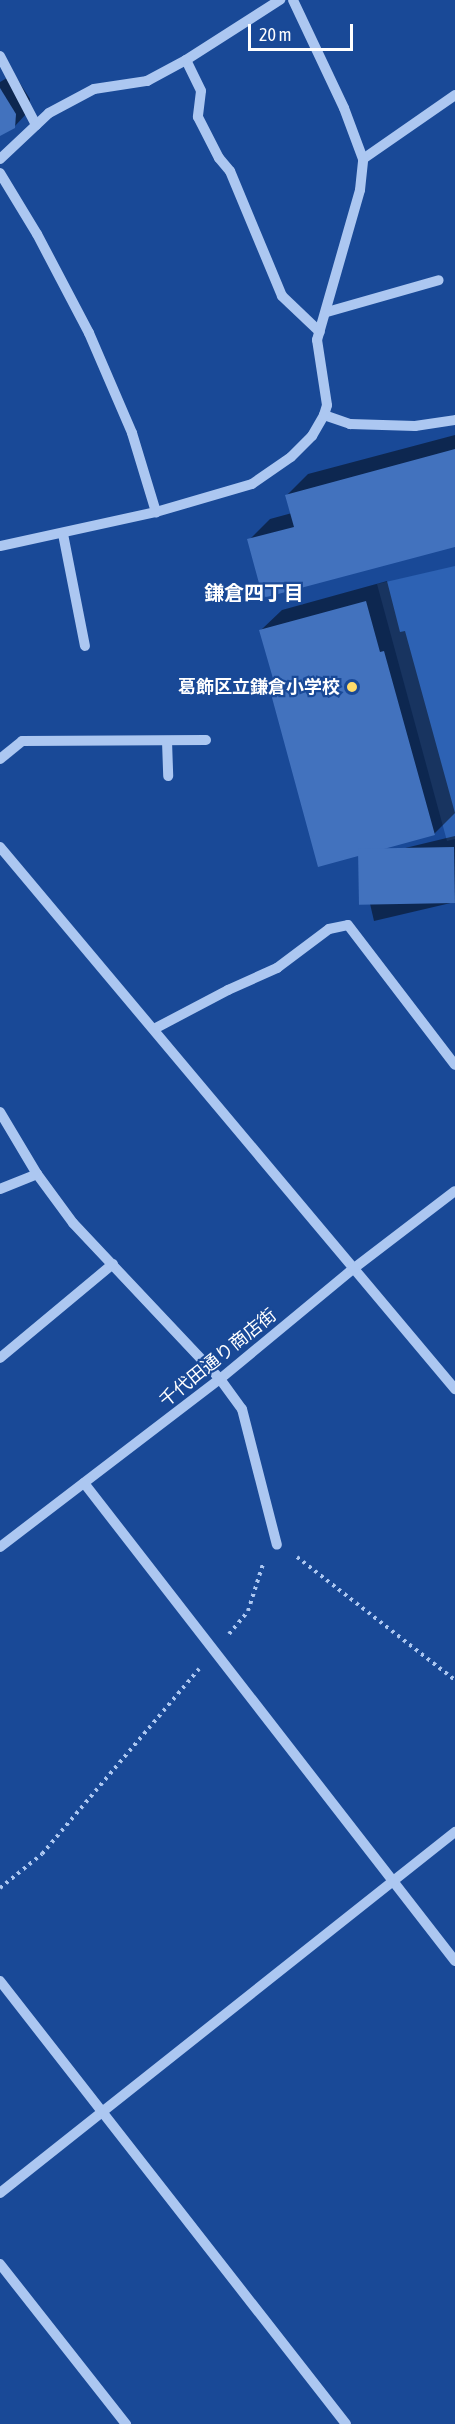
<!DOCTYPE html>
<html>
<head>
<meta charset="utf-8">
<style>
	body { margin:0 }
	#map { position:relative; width:455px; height:2424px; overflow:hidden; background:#194997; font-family:"Asap Condensed","Noto Sans JP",sans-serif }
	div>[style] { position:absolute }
	.green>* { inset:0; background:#2d62b4 }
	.shadow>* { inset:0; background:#0007 }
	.building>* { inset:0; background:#4272be; transform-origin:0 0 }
	.path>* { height:4px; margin-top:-2px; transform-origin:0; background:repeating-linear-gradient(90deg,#acc7f1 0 3px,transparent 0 7.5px) }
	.minor>* { height:10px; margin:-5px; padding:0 5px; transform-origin:5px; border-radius:5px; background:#acc7f1 }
	.dots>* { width:16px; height:16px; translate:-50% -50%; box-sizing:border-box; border:3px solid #194997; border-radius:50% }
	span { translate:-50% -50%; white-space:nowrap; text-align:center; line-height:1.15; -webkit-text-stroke:4.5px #194997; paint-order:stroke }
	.poi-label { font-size:18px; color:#fff; font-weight:700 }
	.right { translate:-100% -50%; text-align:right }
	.street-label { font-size:18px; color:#fff }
	.neighbourhood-label { font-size:20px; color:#fff; font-weight:700 }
	.scale { position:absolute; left:248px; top:24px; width:105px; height:27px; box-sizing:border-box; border:3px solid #fff; border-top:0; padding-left:8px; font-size:18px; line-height:21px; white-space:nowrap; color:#fff; -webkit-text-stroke:4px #194997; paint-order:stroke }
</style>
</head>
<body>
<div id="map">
	<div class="green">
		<i style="clip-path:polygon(455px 566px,455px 839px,447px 841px,377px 584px)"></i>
	</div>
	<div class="shadow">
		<i style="clip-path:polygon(14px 74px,30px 99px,28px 112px,14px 127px,0 135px,0 82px)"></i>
		<i style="clip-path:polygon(455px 435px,455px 545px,249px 540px,270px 519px,292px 513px,287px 495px,308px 474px)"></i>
		<i style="clip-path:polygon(387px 581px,400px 632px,405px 631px,455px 813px,434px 834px,270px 684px,274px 679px,261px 630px,282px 610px)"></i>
		<i style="clip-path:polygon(455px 836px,455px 902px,374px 921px,362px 869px,376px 855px)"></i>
	</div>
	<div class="building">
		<i style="clip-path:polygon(0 88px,16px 114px,15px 128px,0 136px)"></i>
		<i style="clip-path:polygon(455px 449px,455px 547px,263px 598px,247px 539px,294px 527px,285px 495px)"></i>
		<i style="clip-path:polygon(366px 601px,380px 652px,384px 651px,435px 835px,318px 867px,268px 683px,274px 682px,259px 630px)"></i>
		<i style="left:454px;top:847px;width:56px;height:96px;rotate:89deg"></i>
	</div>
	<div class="path">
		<i style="left:297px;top:1557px;width:200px;rotate:37.9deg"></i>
		<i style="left:229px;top:1634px;width:30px;rotate:-50deg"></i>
		<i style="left:248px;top:1611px;width:49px;rotate:-72.3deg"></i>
		<i style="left:0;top:1888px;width:54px;rotate:-39deg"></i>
		<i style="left:42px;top:1854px;width:243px;rotate:-49.7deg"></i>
	</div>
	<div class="minor">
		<i style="left:0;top:56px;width:78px;rotate:62.4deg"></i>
		<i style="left:186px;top:60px;width:34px;rotate:64deg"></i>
		<i style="left:201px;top:91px;width:26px;rotate:97deg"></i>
		<i style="left:198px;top:117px;width:46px;rotate:62.9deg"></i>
		<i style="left:219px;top:158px;width:17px;rotate:50deg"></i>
		<i style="left:230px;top:171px;width:135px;rotate:67.4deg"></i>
		<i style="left:282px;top:296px;width:52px;rotate:43.5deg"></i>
		<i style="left:0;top:159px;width:67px;rotate:-43.2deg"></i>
		<i style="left:49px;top:113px;width:51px;rotate:-28.1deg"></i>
		<i style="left:94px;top:89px;width:54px;rotate:-8.6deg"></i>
		<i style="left:147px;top:81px;width:44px;rotate:-28.3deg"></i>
		<i style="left:186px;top:60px;width:112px;rotate:-32.6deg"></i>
		<i style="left:363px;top:159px;width:112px;rotate:-34.8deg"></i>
		<i style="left:0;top:173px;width:71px;rotate:58.8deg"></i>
		<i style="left:37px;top:234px;width:112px;rotate:62.3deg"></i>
		<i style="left:89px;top:333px;width:109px;rotate:66.7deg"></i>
		<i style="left:132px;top:433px;width:83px;rotate:73.1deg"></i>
		<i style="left:327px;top:312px;width:116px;rotate:-15.9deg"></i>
		<i style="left:324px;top:415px;width:28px;rotate:19deg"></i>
		<i style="left:350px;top:424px;width:65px;rotate:1.8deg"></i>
		<i style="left:415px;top:426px;width:40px;rotate:-8.5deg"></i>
		<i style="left:63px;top:534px;width:114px;rotate:78.9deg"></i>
		<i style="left:0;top:546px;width:160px;rotate:-12.3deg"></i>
		<i style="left:156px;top:512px;width:100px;rotate:-16.3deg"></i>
		<i style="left:252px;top:484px;width:47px;rotate:-34.7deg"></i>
		<i style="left:291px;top:457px;width:30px;rotate:-45deg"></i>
		<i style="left:312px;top:436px;width:24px;rotate:-60deg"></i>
		<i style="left:324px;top:415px;width:10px;rotate:-73deg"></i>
		<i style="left:327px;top:405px;width:66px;rotate:-98.7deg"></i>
		<i style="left:317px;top:340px;width:156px;rotate:-74deg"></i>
		<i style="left:360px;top:190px;width:31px;rotate:-84deg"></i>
		<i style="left:363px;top:159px;width:54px;rotate:-110.4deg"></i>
		<i style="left:344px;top:108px;width:119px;rotate:-115.3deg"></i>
		<i style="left:167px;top:741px;width:35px;rotate:88deg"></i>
		<i style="left:0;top:759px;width:28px;rotate:-39deg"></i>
		<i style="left:22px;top:741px;width:184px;rotate:-0.3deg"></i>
		<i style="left:0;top:847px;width:708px;rotate:49.99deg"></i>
		<i style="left:154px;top:1029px;width:84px;rotate:-27.8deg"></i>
		<i style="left:228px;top:990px;width:54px;rotate:-24.2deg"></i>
		<i style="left:277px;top:968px;width:65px;rotate:-36.9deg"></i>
		<i style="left:329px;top:929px;width:19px;rotate:-12deg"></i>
		<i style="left:348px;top:925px;width:176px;rotate:52.6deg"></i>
		<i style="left:0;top:1112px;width:72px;rotate:59.2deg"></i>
		<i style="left:37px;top:1174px;width:61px;rotate:53.7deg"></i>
		<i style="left:73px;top:1223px;width:214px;rotate:46.7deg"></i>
		<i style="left:220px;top:1379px;width:37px;rotate:54deg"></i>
		<i style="left:242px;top:1409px;width:140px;rotate:75.6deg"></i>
		<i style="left:0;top:1189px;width:40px;rotate:-22deg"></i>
		<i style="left:0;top:1358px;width:147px;rotate:-39.8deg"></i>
		<i style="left:84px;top:1483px;width:605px;rotate:52.18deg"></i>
		<i style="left:0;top:1547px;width:277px;rotate:-37.4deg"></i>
		<i style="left:220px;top:1379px;width:173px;rotate:-39.6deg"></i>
		<i style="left:353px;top:1269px;width:128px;rotate:-37.4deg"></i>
		<i style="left:0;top:1981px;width:562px;rotate:52.01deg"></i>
		<i style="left:0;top:2193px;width:581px;rotate:-38.43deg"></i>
		<i style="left:0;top:2264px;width:204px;rotate:51.8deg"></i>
	</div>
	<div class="dots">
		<i style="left:352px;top:687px;background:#ffdc6b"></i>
	</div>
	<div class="poi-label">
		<span class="right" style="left:340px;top:687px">葛飾区立鎌倉小学校</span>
	</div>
	<div class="street-label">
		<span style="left:218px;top:1358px;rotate:-39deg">千代田通り商店街</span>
	</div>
	<div class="neighbourhood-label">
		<span style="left:254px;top:592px">鎌倉四丁目</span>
	</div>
	<div class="scale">20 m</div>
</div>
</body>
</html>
